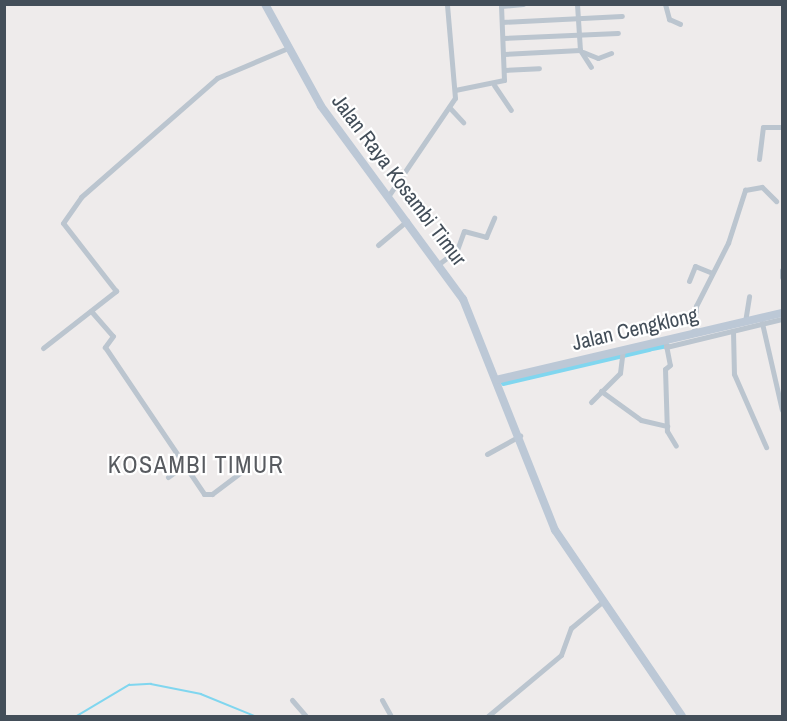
<!DOCTYPE html>
<html>
<head>
<meta charset="utf-8">
<style>
	body { margin:0 }
	#map { position:relative; width:787px; height:721px; overflow:hidden; background:#eeebeb; font-family:"Archivo Narrow",sans-serif }
	div>[style] { position:absolute }
	.stream>* { height:1.5px; margin:-0.75px; padding:0 0.75px; transform-origin:0.75px; border-radius:0.75px; background:#80d6ef }
	.canal>* { height:4.5px; margin:-2.25px; padding:0 2.25px; transform-origin:2.25px; border-radius:2.25px; background:#80d6ef }
	.street>* { height:5px; margin:-2.5px; padding:0 2.5px; transform-origin:2.5px; border-radius:2.5px; background:#bbc5cf }
	.secondary>* { height:8px; margin:-4px; padding:0 4px; transform-origin:4px; border-radius:4px; background:#bcc8d6 }
	span { translate:-50% -50%; white-space:nowrap; text-align:center; line-height:1.15; -webkit-text-stroke:4.5px #fff; paint-order:stroke }
	.street-label { font-size:21px; color:#434e59 }
	.quarter-label { font-size:24px; color:#585b60; letter-spacing:1.5px }
	.frame { position:absolute; inset:0; border:6px solid #434e59; pointer-events:none }
</style>
</head>
<body>
<div id="map">
	<div class="stream">
		<i style="left:77px;top:716px;width:61px;rotate:-30.8deg"></i>
		<i style="left:129px;top:685px;width:22px;rotate:-3deg"></i>
		<i style="left:151px;top:684px;width:51px;rotate:11.3deg"></i>
		<i style="left:201px;top:694px;width:58px;rotate:22.2deg"></i>
	</div>
	<div class="canal">
		<i style="left:652px;top:348px;width:15px;rotate:-11deg"></i>
		<i style="left:503px;top:383px;width:150px;rotate:-13.1deg"></i>
	</div>
	<div class="street">
		<i style="left:577px;top:4px;width:46px;rotate:86.3deg"></i>
		<i style="left:580px;top:50px;width:20px;rotate:57deg"></i>
		<i style="left:665px;top:4px;width:16px;rotate:75deg"></i>
		<i style="left:669px;top:19px;width:12px;rotate:24deg"></i>
		<i style="left:501px;top:6px;width:22px;rotate:-5deg"></i>
		<i style="left:502px;top:22px;width:120px;rotate:-2.9deg"></i>
		<i style="left:503px;top:38px;width:115px;rotate:-2.5deg"></i>
		<i style="left:583px;top:52px;width:16px;rotate:22deg"></i>
		<i style="left:598px;top:58px;width:14px;rotate:-21deg"></i>
		<i style="left:504px;top:54px;width:76px;rotate:-3deg"></i>
		<i style="left:504px;top:70px;width:35px;rotate:-3deg"></i>
		<i style="left:494px;top:85px;width:30px;rotate:56deg"></i>
		<i style="left:455px;top:90px;width:50px;rotate:-11.5deg"></i>
		<i style="left:504px;top:80px;width:76px;rotate:-92.3deg"></i>
		<i style="left:449px;top:107px;width:21px;rotate:47deg"></i>
		<i style="left:759px;top:159px;width:32px;rotate:-83deg"></i>
		<i style="left:763px;top:127px;width:19px"></i>
		<i style="left:389px;top:195px;width:117px;rotate:-55.8deg"></i>
		<i style="left:455px;top:98px;width:94px;rotate:-94.9deg"></i>
		<i style="left:378px;top:245px;width:38px;rotate:-40deg"></i>
		<i style="left:440px;top:263px;width:21px;rotate:-37deg"></i>
		<i style="left:457px;top:250px;width:20px;rotate:-70deg"></i>
		<i style="left:464px;top:231px;width:23px;rotate:15deg"></i>
		<i style="left:486px;top:237px;width:21px;rotate:-67deg"></i>
		<i style="left:782px;top:270px;width:7px;rotate:90deg"></i>
		<i style="left:689px;top:281px;width:16px;rotate:-68deg"></i>
		<i style="left:695px;top:266px;width:18px;rotate:22deg"></i>
		<i style="left:91px;top:311px;width:33px;rotate:49deg"></i>
		<i style="left:113px;top:336px;width:14px;rotate:126deg"></i>
		<i style="left:105px;top:347px;width:177px;rotate:56deg"></i>
		<i style="left:204px;top:494px;width:8px"></i>
		<i style="left:212px;top:494px;width:39px;rotate:-37deg"></i>
		<i style="left:745px;top:322px;width:26px;rotate:-81deg"></i>
		<i style="left:762px;top:323px;width:89px;rotate:77.1deg"></i>
		<i style="left:733px;top:331px;width:43px;rotate:88.7deg"></i>
		<i style="left:734px;top:374px;width:80px;rotate:66.3deg"></i>
		<i style="left:694px;top:334px;width:28px;rotate:-86deg"></i>
		<i style="left:696px;top:306px;width:71px;rotate:-63.1deg"></i>
		<i style="left:728px;top:243px;width:56px;rotate:-72.2deg"></i>
		<i style="left:745px;top:190px;width:17px;rotate:-10deg"></i>
		<i style="left:762px;top:187px;width:20px;rotate:45deg"></i>
		<i style="left:666px;top:345px;width:20px;rotate:79deg"></i>
		<i style="left:670px;top:365px;width:6px;rotate:141deg"></i>
		<i style="left:665px;top:369px;width:62px;rotate:88.2deg"></i>
		<i style="left:667px;top:431px;width:17px;rotate:59deg"></i>
		<i style="left:666px;top:347px;width:119px;rotate:-13.6deg"></i>
		<i style="left:43px;top:348px;width:93px;rotate:-38deg"></i>
		<i style="left:116px;top:291px;width:86px;rotate:-127.9deg"></i>
		<i style="left:63px;top:223px;width:32px;rotate:-55deg"></i>
		<i style="left:81px;top:197px;width:181px;rotate:-41.2deg"></i>
		<i style="left:217px;top:78px;width:77px;rotate:-22.9deg"></i>
		<i style="left:601px;top:391px;width:49px;rotate:35.9deg"></i>
		<i style="left:641px;top:420px;width:27px;rotate:13deg"></i>
		<i style="left:591px;top:402px;width:41px;rotate:-45deg"></i>
		<i style="left:620px;top:373px;width:23px;rotate:-83deg"></i>
		<i style="left:487px;top:454px;width:38px;rotate:-29deg"></i>
		<i style="left:168px;top:477px;width:22px;rotate:-36deg"></i>
		<i style="left:292px;top:700px;width:21px;rotate:49deg"></i>
		<i style="left:382px;top:700px;width:18px;rotate:61deg"></i>
		<i style="left:488px;top:716px;width:95px;rotate:-39.9deg"></i>
		<i style="left:561px;top:655px;width:29px;rotate:-70deg"></i>
		<i style="left:571px;top:628px;width:38px;rotate:-40deg"></i>
	</div>
	<div class="secondary">
		<i style="left:265px;top:4px;width:116px;rotate:61.2deg"></i>
		<i style="left:321px;top:106px;width:240px;rotate:53.7deg"></i>
		<i style="left:463px;top:299px;width:249px;rotate:68.3deg"></i>
		<i style="left:555px;top:530px;width:225px;rotate:55.7deg"></i>
		<i style="left:496px;top:380px;width:294px;rotate:-13.2deg"></i>
	</div>
	<div class="street-label">
		<span style="left:399px;top:180px;rotate:53deg">Jalan Raya Kosambi Timur</span>
		<span style="left:635px;top:329px;rotate:-13deg">Jalan Cengklong</span>
	</div>
	<div class="quarter-label">
		<span style="left:196px;top:465px">KOSAMBI TIMUR</span>
	</div>
	<div class="frame"></div>
</div>
</body>
</html>
